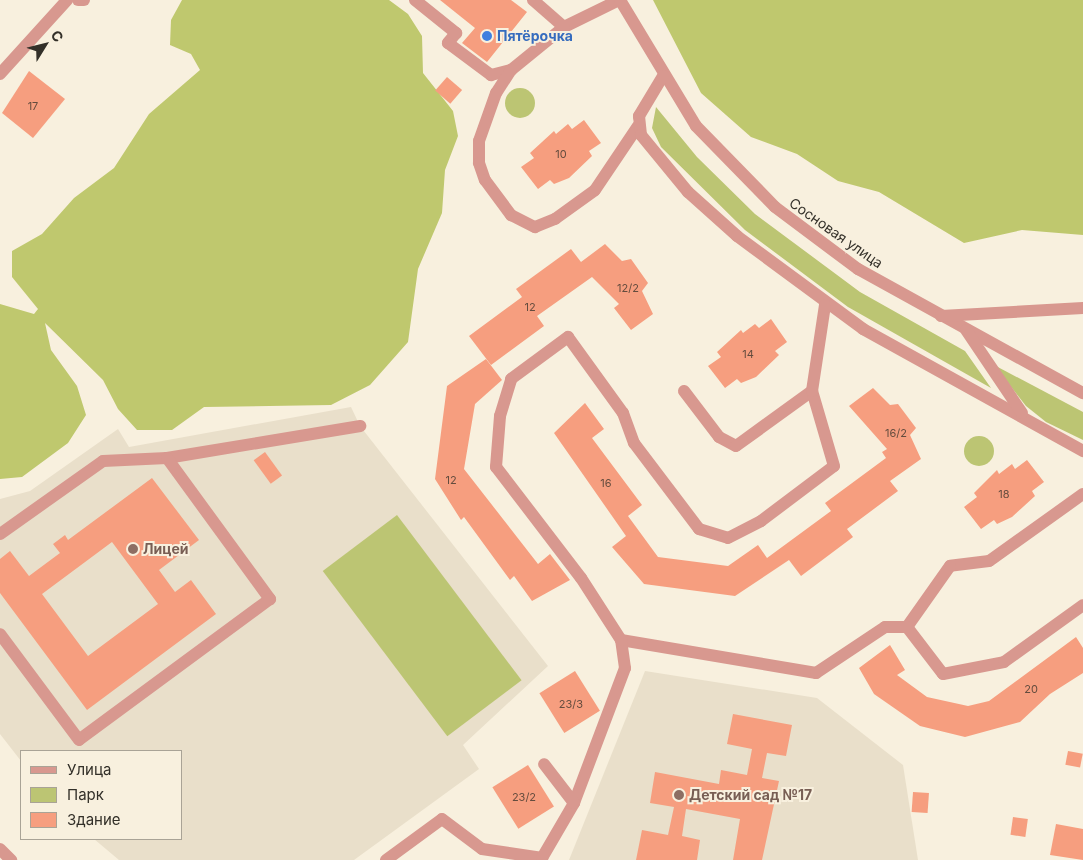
<!DOCTYPE html>
<html>
<head>
<meta charset="utf-8">
<style>
	body { margin:0 }
	#map { position:relative; width:1083px; height:860px; overflow:hidden; background:#f8f0de; font-family:Inter,sans-serif }
	div>[style] { position:absolute }
	.education>* { inset:0; background:#e9dfca }
	.green>* { inset:0; background:#bcc573; transform-origin:0 0 }
	.round { border-radius:50% }
	.forest>* { inset:0; background:#bfc86e }
	.building>* { inset:0; background:#f69e7f; transform-origin:0 0 }
	.minor>* { height:12px; margin:-6px; padding:0 6px; transform-origin:6px; border-radius:6px; background:#d8988f }
	.dots>* { width:14px; height:14px; translate:-50% -50%; box-sizing:border-box; border:2px solid #f8f0de; border-radius:50% }
	span { translate:-50% -50%; white-space:nowrap; text-align:center; line-height:1.15; -webkit-text-stroke:4px #f8f0de; paint-order:stroke }
	.number-label { font-size:11px; color:#644c3e }
	.number-label span { -webkit-text-stroke-width:0 }
	.shop-label { font-size:14px; color:#366cbe; font-weight:700 }
	.left { translate:0 -50%; text-align:left }
	.street-label { font-size:14px; color:#333029 }
	.education-label { font-size:14px; color:#785e54; font-weight:700 }
	.legend { position:absolute; left:20px; top:750px; width:162px; height:90px; box-sizing:border-box; background:#f8f0de; border:1px solid #a9a396; margin:0; padding:6px 9px; list-style:none; font-size:15px; color:#333029 }
	.legend li { display:flex; align-items:center; gap:10px; height:25px }
	.legend b { width:25px; border:1px solid #a9a396 }
	.north { position:absolute; left:20px; top:20px; width:50px; height:50px; -webkit-text-stroke:4px #f8f0de; paint-order:stroke; rotate:54deg; font-size:14px; font-weight:700; line-height:20px; text-align:center; color:#333029 }
	.north::after { content:''; display:block; margin:auto; width:18px; height:22px; background:#333029; clip-path:polygon(50% 0,100% 100%,50% 72%,0 100%) }
</style>
</head>
<body>
<div id="map">
	<div class="education">
		<i style="clip-path:polygon(351px 407px,360px 426px,548px 666px,463px 745px,479px 769px,354px 860px,119px 860px,94px 839px,181px 839px,181px 751px,21px 751px,21px 761px,0 734px,0 499px,30px 491px,118px 429px,129px 447px)"></i>
		<i style="clip-path:polygon(645px 671px,817px 698px,903px 765px,918px 860px,569px 860px)"></i>
	</div>
	<div class="green">
		<i class="round" style="left:505px;top:88px;width:30px;height:30px"></i>
		<i style="clip-path:polygon(656px 107px,697px 157px,755px 214px,860px 292px,965px 351px,991px 388px,848px 307px,745px 230px,661px 147px,652px 128px)"></i>
		<i style="clip-path:polygon(994px 365px,1083px 412px,1083px 440px,1046px 422px,1026px 406px)"></i>
		<i class="round" style="left:964px;top:436px;width:30px;height:30px"></i>
		<i style="left:397px;top:515px;width:207px;height:93px;rotate:53deg"></i>
	</div>
	<div class="forest">
		<i style="clip-path:polygon(182px 0,389px 0,408px 14px,422px 36px,423px 73px,453px 111px,458px 136px,445px 170px,442px 213px,418px 269px,408px 342px,370px 385px,331px 405px,204px 407px,172px 430px,137px 430px,118px 409px,103px 380px,45px 323px,51px 350px,77px 386px,86px 415px,68px 443px,22px 477px,0 479px,0 304px,34px 314px,38px 309px,12px 277px,12px 251px,42px 234px,74px 198px,114px 168px,149px 114px,200px 70px,191px 54px,170px 45px,171px 20px)"></i>
		<i style="clip-path:polygon(653px 0,1083px 0,1083px 235px,1022px 230px,964px 243px,879px 192px,838px 181px,797px 154px,751px 137px,701px 93px)"></i>
	</div>
	<div class="building">
		<i style="clip-path:polygon(440px 0,511px 0,527px 12px,487px 62px,462px 43px,475px 28px)"></i>
		<i style="clip-path:polygon(29px 71px,65px 99px,33px 138px,2px 113px)"></i>
		<i style="left:447px;top:77px;width:20px;height:18px;rotate:41deg"></i>
		<i style="clip-path:polygon(584px 120px,601px 143px,589px 151px,592px 156px,569px 178px,554px 184px,550px 180px,538px 189px,521px 167px,534px 158px,530px 153px,554px 131px,556px 134px,568px 124px,572px 129px)"></i>
		<i style="clip-path:polygon(605px 244px,622px 261px,631px 259px,648px 283px,642px 291px,653px 314px,631px 330px,614px 308px,619px 304px,592px 277px,537px 316px,544px 326px,491px 365px,469px 336px,522px 297px,516px 289px,571px 249px,581px 262px)"></i>
		<i style="clip-path:polygon(771px 319px,787px 342px,775px 351px,779px 355px,756px 377px,741px 383px,737px 379px,725px 388px,708px 366px,721px 357px,717px 352px,741px 330px,743px 333px,755px 324px,759px 328px)"></i>
		<i style="clip-path:polygon(486px 359px,502px 380px,475px 404px,464px 469px,538px 564px,550px 554px,570px 580px,532px 601px,514px 576px,510px 580px,464px 517px,461px 520px,435px 479px,447px 386px)"></i>
		<i style="clip-path:polygon(873px 388px,890px 405px,898px 404px,916px 428px,910px 435px,921px 459px,890px 481px,898px 491px,847px 529px,853px 537px,801px 576px,789px 560px,735px 596px,644px 584px,612px 547px,626px 536px,554px 433px,585px 403px,604px 429px,592px 438px,642px 505px,628px 516px,658px 557px,728px 566px,758px 545px,767px 558px,831px 511px,825px 503px,886px 458px,882px 452px,887px 449px,849px 406px)"></i>
		<i style="left:265px;top:452px;width:29px;height:14px;rotate:54deg"></i>
		<i style="clip-path:polygon(1027px 460px,1044px 482px,1032px 491px,1035px 496px,1012px 517px,997px 524px,994px 520px,981px 529px,964px 507px,977px 497px,974px 493px,997px 470px,999px 474px,1012px 464px,1015px 469px)"></i>
		<i style="clip-path:polygon(evenodd,152px 478px,199px 540px,159px 570px,175px 592px,191px 580px,216px 614px,87px 710px,0 593px,0 559px,10px 551px,29px 576px,60px 553px,53px 544px,65px 535px,68px 540px,152px 478px,112px 542px,158px 604px,88px 656px,42px 594px,112px 542px)"></i>
		<i style="clip-path:polygon(1076px 637px,1083px 648px,1083px 673px,1050px 694px,1020px 722px,965px 737px,920px 726px,874px 694px,859px 668px,890px 645px,905px 670px,897px 675px,927px 697px,968px 706px,989px 701px)"></i>
		<i style="left:575px;top:671px;width:47px;height:42px;rotate:58deg"></i>
		<i style="clip-path:polygon(733px 714px,792px 725px,786px 756px,767px 753px,762px 778px,779px 781px,762px 860px,733px 860px,740px 819px,686px 809px,682px 836px,700px 840px,697px 860px,636px 860px,642px 830px,668px 835px,674px 807px,650px 803px,655px 772px,719px 784px,721px 770px,747px 775px,752px 749px,727px 744px)"></i>
		<i style="left:1068px;top:751px;width:15px;height:14px;rotate:11deg"></i>
		<i style="left:528px;top:765px;width:49px;height:42px;rotate:58deg"></i>
		<i style="left:913px;top:792px;width:16px;height:20px;rotate:4deg"></i>
		<i style="left:1013px;top:817px;width:15px;height:18px;rotate:8deg"></i>
		<i style="clip-path:polygon(1056px 824px,1083px 829px,1083px 860px,1050px 855px)"></i>
	</div>
	<div class="minor">
		<i style="left:78px;top:0;width:6px"></i>
		<i style="left:415px;top:0;width:53px;rotate:38.8deg"></i>
		<i style="left:456px;top:33px;width:13px;rotate:129deg"></i>
		<i style="left:448px;top:43px;width:54px;rotate:36.7deg"></i>
		<i style="left:491px;top:75px;width:21px;rotate:-14deg"></i>
		<i style="left:511px;top:70px;width:68px;rotate:-39.1deg"></i>
		<i style="left:564px;top:27px;width:61px;rotate:-26.1deg"></i>
		<i style="left:533px;top:0;width:41px;rotate:41.1deg"></i>
		<i style="left:620px;top:0;width:147px;rotate:58.9deg"></i>
		<i style="left:696px;top:126px;width:113px;rotate:45.7deg"></i>
		<i style="left:775px;top:207px;width:104px;rotate:36.8deg"></i>
		<i style="left:858px;top:269px;width:257px;rotate:28.9deg"></i>
		<i style="left:511px;top:70px;width:27px;rotate:123deg"></i>
		<i style="left:496px;top:93px;width:51px;rotate:109.5deg"></i>
		<i style="left:479px;top:141px;width:22px;rotate:90deg"></i>
		<i style="left:479px;top:163px;width:18px;rotate:71deg"></i>
		<i style="left:485px;top:180px;width:44px;rotate:53.4deg"></i>
		<i style="left:511px;top:215px;width:27px;rotate:27deg"></i>
		<i style="left:535px;top:227px;width:22px;rotate:-22deg"></i>
		<i style="left:555px;top:219px;width:49px;rotate:-35.9deg"></i>
		<i style="left:595px;top:190px;width:77px;rotate:-56.1deg"></i>
		<i style="left:0;top:74px;width:100px;rotate:-47.8deg"></i>
		<i style="left:663px;top:76px;width:47px;rotate:121deg"></i>
		<i style="left:639px;top:116px;width:19px;rotate:84deg"></i>
		<i style="left:641px;top:135px;width:74px;rotate:50.5deg"></i>
		<i style="left:688px;top:192px;width:66px;rotate:41.9deg"></i>
		<i style="left:737px;top:236px;width:157px;rotate:36.4deg"></i>
		<i style="left:863px;top:329px;width:252px;rotate:29deg"></i>
		<i style="left:941px;top:316px;width:142px;rotate:-3.2deg"></i>
		<i style="left:966px;top:330px;width:100px;rotate:56deg"></i>
		<i style="left:684px;top:391px;width:58px;rotate:52.7deg"></i>
		<i style="left:719px;top:437px;width:19px;rotate:28deg"></i>
		<i style="left:736px;top:446px;width:94px;rotate:-35.9deg"></i>
		<i style="left:167px;top:458px;width:196px;rotate:-9.4deg"></i>
		<i style="left:1083px;top:494px;width:115px;rotate:144.5deg"></i>
		<i style="left:989px;top:561px;width:39px;rotate:173deg"></i>
		<i style="left:950px;top:566px;width:75px;rotate:125.2deg"></i>
		<i style="left:907px;top:627px;width:59px;rotate:52.5deg"></i>
		<i style="left:943px;top:674px;width:62px;rotate:-11.1deg"></i>
		<i style="left:1004px;top:662px;width:97px;rotate:-35.8deg"></i>
		<i style="left:0;top:534px;width:126px;rotate:-35.3deg"></i>
		<i style="left:103px;top:461px;width:64px;rotate:-2.7deg"></i>
		<i style="left:167px;top:458px;width:175px;rotate:53.9deg"></i>
		<i style="left:270px;top:599px;width:237px;rotate:143.6deg"></i>
		<i style="left:79px;top:740px;width:132px;rotate:-126.7deg"></i>
		<i style="left:621px;top:640px;width:198px;rotate:9.6deg"></i>
		<i style="left:816px;top:673px;width:83px;rotate:-33.7deg"></i>
		<i style="left:885px;top:627px;width:22px"></i>
		<i style="left:574px;top:803px;width:144px;rotate:-69.3deg"></i>
		<i style="left:625px;top:668px;width:28px;rotate:-98deg"></i>
		<i style="left:621px;top:640px;width:74px;rotate:-122.8deg"></i>
		<i style="left:581px;top:578px;width:140px;rotate:-127.4deg"></i>
		<i style="left:496px;top:467px;width:51px;rotate:-85.5deg"></i>
		<i style="left:500px;top:416px;width:39px;rotate:-73deg"></i>
		<i style="left:511px;top:379px;width:71px;rotate:-36.4deg"></i>
		<i style="left:568px;top:337px;width:94px;rotate:54.1deg"></i>
		<i style="left:623px;top:413px;width:32px;rotate:70deg"></i>
		<i style="left:634px;top:443px;width:108px;rotate:52.9deg"></i>
		<i style="left:699px;top:529px;width:30px;rotate:17deg"></i>
		<i style="left:728px;top:538px;width:37px;rotate:-27deg"></i>
		<i style="left:761px;top:521px;width:91px;rotate:-37deg"></i>
		<i style="left:834px;top:466px;width:78px;rotate:-106.3deg"></i>
		<i style="left:812px;top:391px;width:87px;rotate:-81.4deg"></i>
		<i style="left:0;top:849px;width:16px;rotate:45deg"></i>
		<i style="left:386px;top:860px;width:69px;rotate:-36.2deg"></i>
		<i style="left:442px;top:819px;width:50px;rotate:36.9deg"></i>
		<i style="left:482px;top:849px;width:61px;rotate:8.5deg"></i>
		<i style="left:542px;top:858px;width:64px;rotate:-59.8deg"></i>
		<i style="left:574px;top:803px;width:49px;rotate:-127.6deg"></i>
	</div>
	<div class="dots">
		<i style="left:487px;top:36px;background:#3f7fe0"></i>
		<i style="left:133px;top:549px;background:#8d6e63"></i>
		<i style="left:679px;top:795px;background:#8d6e63"></i>
	</div>
	<div class="number-label">
		<span style="left:33px;top:106px">17</span>
		<span style="left:561px;top:154px">10</span>
		<span style="left:628px;top:288px">12/2</span>
		<span style="left:530px;top:307px">12</span>
		<span style="left:748px;top:354px">14</span>
		<span style="left:896px;top:433px">16/2</span>
		<span style="left:451px;top:480px">12</span>
		<span style="left:606px;top:483px">16</span>
		<span style="left:1004px;top:494px">18</span>
		<span style="left:1031px;top:689px">20</span>
		<span style="left:571px;top:704px">23/3</span>
		<span style="left:524px;top:797px">23/2</span>
	</div>
	<div class="shop-label">
		<span class="left" style="left:497px;top:36px">Пятёрочка</span>
	</div>
	<div class="street-label">
		<span style="left:836px;top:233px;rotate:35deg">Сосновая улица</span>
	</div>
	<div class="education-label">
		<span class="left" style="left:143px;top:549px">Лицей</span>
		<span class="left" style="left:689px;top:795px">Детский сад №17</span>
	</div>
	<ul class="legend">
	<li><b style="height:6px;background:#d8988f"></b>Улица</li>
	<li><b style="height:14px;background:#bcc573"></b>Парк</li>
	<li><b style="height:14px;background:#f69e7f"></b>Здание</li>
	</ul>
	<div class="north">С</div>
</div>
</body>
</html>
